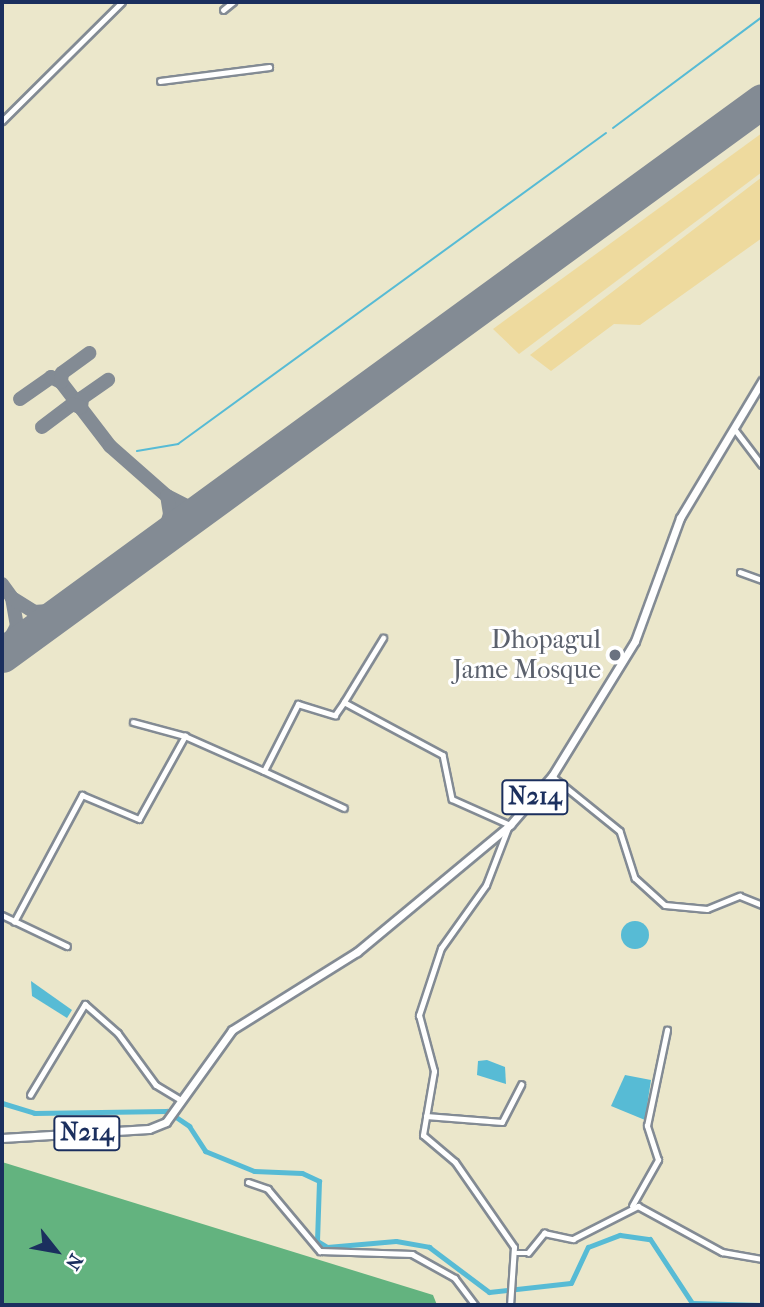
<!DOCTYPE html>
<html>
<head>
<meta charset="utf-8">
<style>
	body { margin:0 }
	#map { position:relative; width:764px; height:1307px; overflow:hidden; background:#ebe7cb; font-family:"IM FELL French Canon",serif }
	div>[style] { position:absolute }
	.forest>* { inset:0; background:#63b37f }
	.sand>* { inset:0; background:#eeda9e }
	.water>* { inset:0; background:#57bbd5 }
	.round { border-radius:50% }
	.stream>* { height:2px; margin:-1px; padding:0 1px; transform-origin:1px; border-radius:1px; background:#57bbd5 }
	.canal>* { height:5px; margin:-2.5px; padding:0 2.5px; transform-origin:2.5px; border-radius:2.5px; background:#57bbd5 }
	.taxiway>* { height:14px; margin:-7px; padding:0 7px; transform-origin:7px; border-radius:7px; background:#838b94 }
	.runway>* { height:35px; margin:-17.5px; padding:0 17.5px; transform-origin:17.5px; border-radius:17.5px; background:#838b94 }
	.roads { filter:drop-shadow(2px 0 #838b94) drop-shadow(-2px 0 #838b94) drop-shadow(0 2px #838b94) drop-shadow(0 -2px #838b94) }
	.street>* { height:4.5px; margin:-2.25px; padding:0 2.25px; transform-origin:2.25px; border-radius:2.25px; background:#fff }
	.secondary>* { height:5px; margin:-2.5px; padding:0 2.5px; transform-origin:2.5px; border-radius:2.5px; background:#fff }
	.highway>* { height:7px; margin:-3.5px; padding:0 3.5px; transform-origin:3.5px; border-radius:3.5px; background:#fff }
	.dots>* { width:19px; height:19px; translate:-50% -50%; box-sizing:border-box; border:4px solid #fff; border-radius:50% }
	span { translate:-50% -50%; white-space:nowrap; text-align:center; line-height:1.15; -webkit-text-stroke:6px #fff; paint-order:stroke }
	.shield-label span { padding:2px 5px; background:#fff; border:2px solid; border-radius:5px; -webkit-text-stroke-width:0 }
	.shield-label { font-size:24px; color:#1b2f5e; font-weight:700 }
	.worship-label { font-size:26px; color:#5b616d }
	.right { translate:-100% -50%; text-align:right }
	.frame { position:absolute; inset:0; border:4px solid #1b2f5e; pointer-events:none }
	.north { position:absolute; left:21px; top:1216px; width:70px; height:70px; -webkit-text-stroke:5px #fff; paint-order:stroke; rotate:121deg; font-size:19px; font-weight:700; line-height:28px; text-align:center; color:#1b2f5e }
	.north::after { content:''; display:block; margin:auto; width:24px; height:32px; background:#1b2f5e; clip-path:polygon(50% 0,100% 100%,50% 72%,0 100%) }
</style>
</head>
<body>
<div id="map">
	<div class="forest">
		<i style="clip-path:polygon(2px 1162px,433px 1295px,437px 1305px,2px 1305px)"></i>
	</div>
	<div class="sand">
		<i style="clip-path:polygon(762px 133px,762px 172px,519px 354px,493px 329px)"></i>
		<i style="clip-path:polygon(762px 177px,762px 238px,640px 325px,614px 324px,551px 371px,530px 355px)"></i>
	</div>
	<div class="water">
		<i class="round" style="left:621px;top:921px;width:28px;height:28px"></i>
		<i style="clip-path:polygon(31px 981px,72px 1010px,67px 1018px,32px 996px)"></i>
		<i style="clip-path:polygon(487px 1060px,505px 1067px,506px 1084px,477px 1075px,478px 1061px)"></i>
		<i style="clip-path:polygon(625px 1075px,651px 1080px,645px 1120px,611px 1106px)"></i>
	</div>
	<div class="stream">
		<i style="left:613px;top:128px;width:186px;rotate:-36.7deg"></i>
		<i style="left:137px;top:451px;width:42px;rotate:-9.7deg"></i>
		<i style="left:178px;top:444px;width:529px;rotate:-36deg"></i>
	</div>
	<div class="canal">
		<i style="left:2px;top:1103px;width:34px;rotate:17deg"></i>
		<i style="left:34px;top:1113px;width:133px;rotate:-0.9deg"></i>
		<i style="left:167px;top:1111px;width:27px;rotate:34deg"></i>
		<i style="left:189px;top:1126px;width:30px;rotate:57deg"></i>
		<i style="left:205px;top:1151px;width:53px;rotate:22.2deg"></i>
		<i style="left:254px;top:1171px;width:48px;rotate:2.4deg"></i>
		<i style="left:302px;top:1173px;width:19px;rotate:25deg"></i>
		<i style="left:319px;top:1181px;width:60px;rotate:91.9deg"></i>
		<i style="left:317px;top:1241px;width:12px;rotate:31deg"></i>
		<i style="left:327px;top:1247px;width:69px;rotate:-5deg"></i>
		<i style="left:396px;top:1241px;width:34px;rotate:10deg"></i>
		<i style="left:429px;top:1247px;width:75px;rotate:36.9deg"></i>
		<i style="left:489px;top:1292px;width:82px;rotate:-6.3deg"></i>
		<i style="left:571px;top:1283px;width:40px;rotate:-65deg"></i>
		<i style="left:588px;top:1247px;width:34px;rotate:-21deg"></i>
		<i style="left:620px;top:1235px;width:30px;rotate:8deg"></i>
		<i style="left:650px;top:1239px;width:77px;rotate:56.7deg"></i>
		<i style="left:692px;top:1303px;width:70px;rotate:1.6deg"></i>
	</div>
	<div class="taxiway">
		<i style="left:61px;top:382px;width:81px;rotate:52.6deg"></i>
		<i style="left:110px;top:446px;width:76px;rotate:41.3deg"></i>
		<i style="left:167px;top:496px;width:27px;rotate:27deg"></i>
		<i style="left:191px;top:508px;width:17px;rotate:-10deg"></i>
		<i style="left:20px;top:399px;width:38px;rotate:-35deg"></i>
		<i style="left:51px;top:377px;width:11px;rotate:27deg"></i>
		<i style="left:61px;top:382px;width:9px;rotate:-84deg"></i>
		<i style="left:62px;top:373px;width:34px;rotate:-36deg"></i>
		<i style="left:81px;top:408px;width:10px;rotate:-84deg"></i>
		<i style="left:82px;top:398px;width:32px;rotate:-35deg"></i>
		<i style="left:42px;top:427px;width:38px;rotate:-37deg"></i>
		<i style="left:72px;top:404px;width:9px;rotate:21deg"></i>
		<i style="left:163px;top:537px;width:24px;rotate:-73deg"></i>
		<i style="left:170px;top:514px;width:18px;rotate:-99deg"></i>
		<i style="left:2px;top:584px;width:17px;rotate:54deg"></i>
		<i style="left:2px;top:654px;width:32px;rotate:-62deg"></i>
		<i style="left:17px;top:626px;width:28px;rotate:-100deg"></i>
		<i style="left:12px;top:598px;width:26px;rotate:32deg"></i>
		<i style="left:34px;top:612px;width:29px;rotate:-4deg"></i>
	</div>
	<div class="runway">
		<i style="left:2px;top:655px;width:940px;rotate:-36.09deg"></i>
	</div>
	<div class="roads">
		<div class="street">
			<i style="left:223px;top:10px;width:13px;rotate:-39deg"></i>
			<i style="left:160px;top:81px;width:110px;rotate:-7.3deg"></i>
			<i style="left:734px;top:428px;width:46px;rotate:52.9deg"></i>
			<i style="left:740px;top:572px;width:23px;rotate:20deg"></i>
			<i style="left:344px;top:702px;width:75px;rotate:-58.6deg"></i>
			<i style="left:133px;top:722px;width:54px;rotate:15.1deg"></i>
			<i style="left:264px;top:771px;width:88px;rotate:24.8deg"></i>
			<i style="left:552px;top:776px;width:87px;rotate:39deg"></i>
			<i style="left:620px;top:831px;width:49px;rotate:72.3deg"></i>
			<i style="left:635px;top:878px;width:40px;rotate:42deg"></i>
			<i style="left:665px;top:905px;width:42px;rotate:5.4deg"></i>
			<i style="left:707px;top:909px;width:35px;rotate:-22deg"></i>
			<i style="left:740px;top:896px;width:24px;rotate:22deg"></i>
			<i style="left:2px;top:915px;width:72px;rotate:25.5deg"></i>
			<i style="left:14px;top:922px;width:144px;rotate:-61.8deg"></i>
			<i style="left:82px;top:795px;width:62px;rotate:22.8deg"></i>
			<i style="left:139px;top:819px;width:95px;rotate:-61deg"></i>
			<i style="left:185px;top:736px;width:86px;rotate:23.9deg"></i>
			<i style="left:264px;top:771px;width:75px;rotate:-63.1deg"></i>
			<i style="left:298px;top:704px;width:39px;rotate:17deg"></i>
			<i style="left:335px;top:715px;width:16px;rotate:-55deg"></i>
			<i style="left:344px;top:702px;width:112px;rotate:28.2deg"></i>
			<i style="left:443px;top:755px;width:45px;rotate:78.4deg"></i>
			<i style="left:452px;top:799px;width:64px;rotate:24.1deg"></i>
			<i style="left:30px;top:1095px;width:106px;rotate:-58.9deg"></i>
			<i style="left:85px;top:1004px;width:44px;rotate:41.3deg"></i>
			<i style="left:118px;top:1033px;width:64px;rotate:53.8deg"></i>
			<i style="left:156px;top:1085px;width:29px;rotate:31deg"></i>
			<i style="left:426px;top:1116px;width:76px;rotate:4.5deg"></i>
			<i style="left:502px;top:1122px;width:42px;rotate:-62.8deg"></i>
			<i style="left:248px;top:1182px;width:21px;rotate:19deg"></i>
			<i style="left:268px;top:1189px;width:81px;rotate:50deg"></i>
			<i style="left:320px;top:1251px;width:92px;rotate:1.9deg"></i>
			<i style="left:412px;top:1254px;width:49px;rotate:29.2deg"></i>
			<i style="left:455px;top:1278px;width:34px;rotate:53deg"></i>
			<i style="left:632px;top:1206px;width:53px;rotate:-60.5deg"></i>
			<i style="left:658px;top:1160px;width:36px;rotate:-108deg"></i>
			<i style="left:647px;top:1126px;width:98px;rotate:-78.2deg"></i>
			<i style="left:517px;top:1253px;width:11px"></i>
			<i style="left:528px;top:1253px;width:26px;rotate:-51deg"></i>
			<i style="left:544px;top:1233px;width:30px;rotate:12deg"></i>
			<i style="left:573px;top:1239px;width:73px;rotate:-26.9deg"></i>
			<i style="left:638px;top:1206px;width:96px;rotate:28.7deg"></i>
			<i style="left:722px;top:1252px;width:41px;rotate:9.9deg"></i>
		</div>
		<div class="secondary">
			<i style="left:2px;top:121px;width:169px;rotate:-44.8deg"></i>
			<i style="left:509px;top:825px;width:64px;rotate:111deg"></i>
			<i style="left:486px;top:885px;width:77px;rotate:125.5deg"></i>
			<i style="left:441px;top:948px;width:71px;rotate:108.2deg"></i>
			<i style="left:419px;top:1015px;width:58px;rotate:75deg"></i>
			<i style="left:434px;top:1071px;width:65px;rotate:99.8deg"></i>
			<i style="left:423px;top:1135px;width:42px;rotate:40.2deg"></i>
			<i style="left:455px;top:1162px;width:103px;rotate:55.2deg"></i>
			<i style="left:514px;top:1247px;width:58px;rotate:93.9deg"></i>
		</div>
		<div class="highway">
			<i style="left:2px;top:1138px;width:147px;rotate:-3.5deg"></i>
			<i style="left:149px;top:1129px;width:18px;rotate:-22deg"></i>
			<i style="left:166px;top:1122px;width:113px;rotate:-54.3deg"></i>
			<i style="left:232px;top:1030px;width:147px;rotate:-32deg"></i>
			<i style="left:357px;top:952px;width:199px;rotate:-39.7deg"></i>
			<i style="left:510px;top:825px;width:65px;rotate:-49.4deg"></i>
			<i style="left:552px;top:776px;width:158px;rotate:-58.4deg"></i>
			<i style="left:635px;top:641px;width:131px;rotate:-69.9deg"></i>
			<i style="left:680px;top:518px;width:160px;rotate:-59.1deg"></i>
		</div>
	</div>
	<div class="dots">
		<i style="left:615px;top:655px;background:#6b7280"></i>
	</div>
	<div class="shield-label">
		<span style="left:535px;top:797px">N214</span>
		<span style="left:87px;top:1133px">N214</span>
	</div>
	<div class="worship-label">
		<span class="right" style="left:601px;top:655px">Dhopagul<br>Jame Mosque</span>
	</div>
	<div class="frame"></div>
	<div class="north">N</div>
</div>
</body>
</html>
